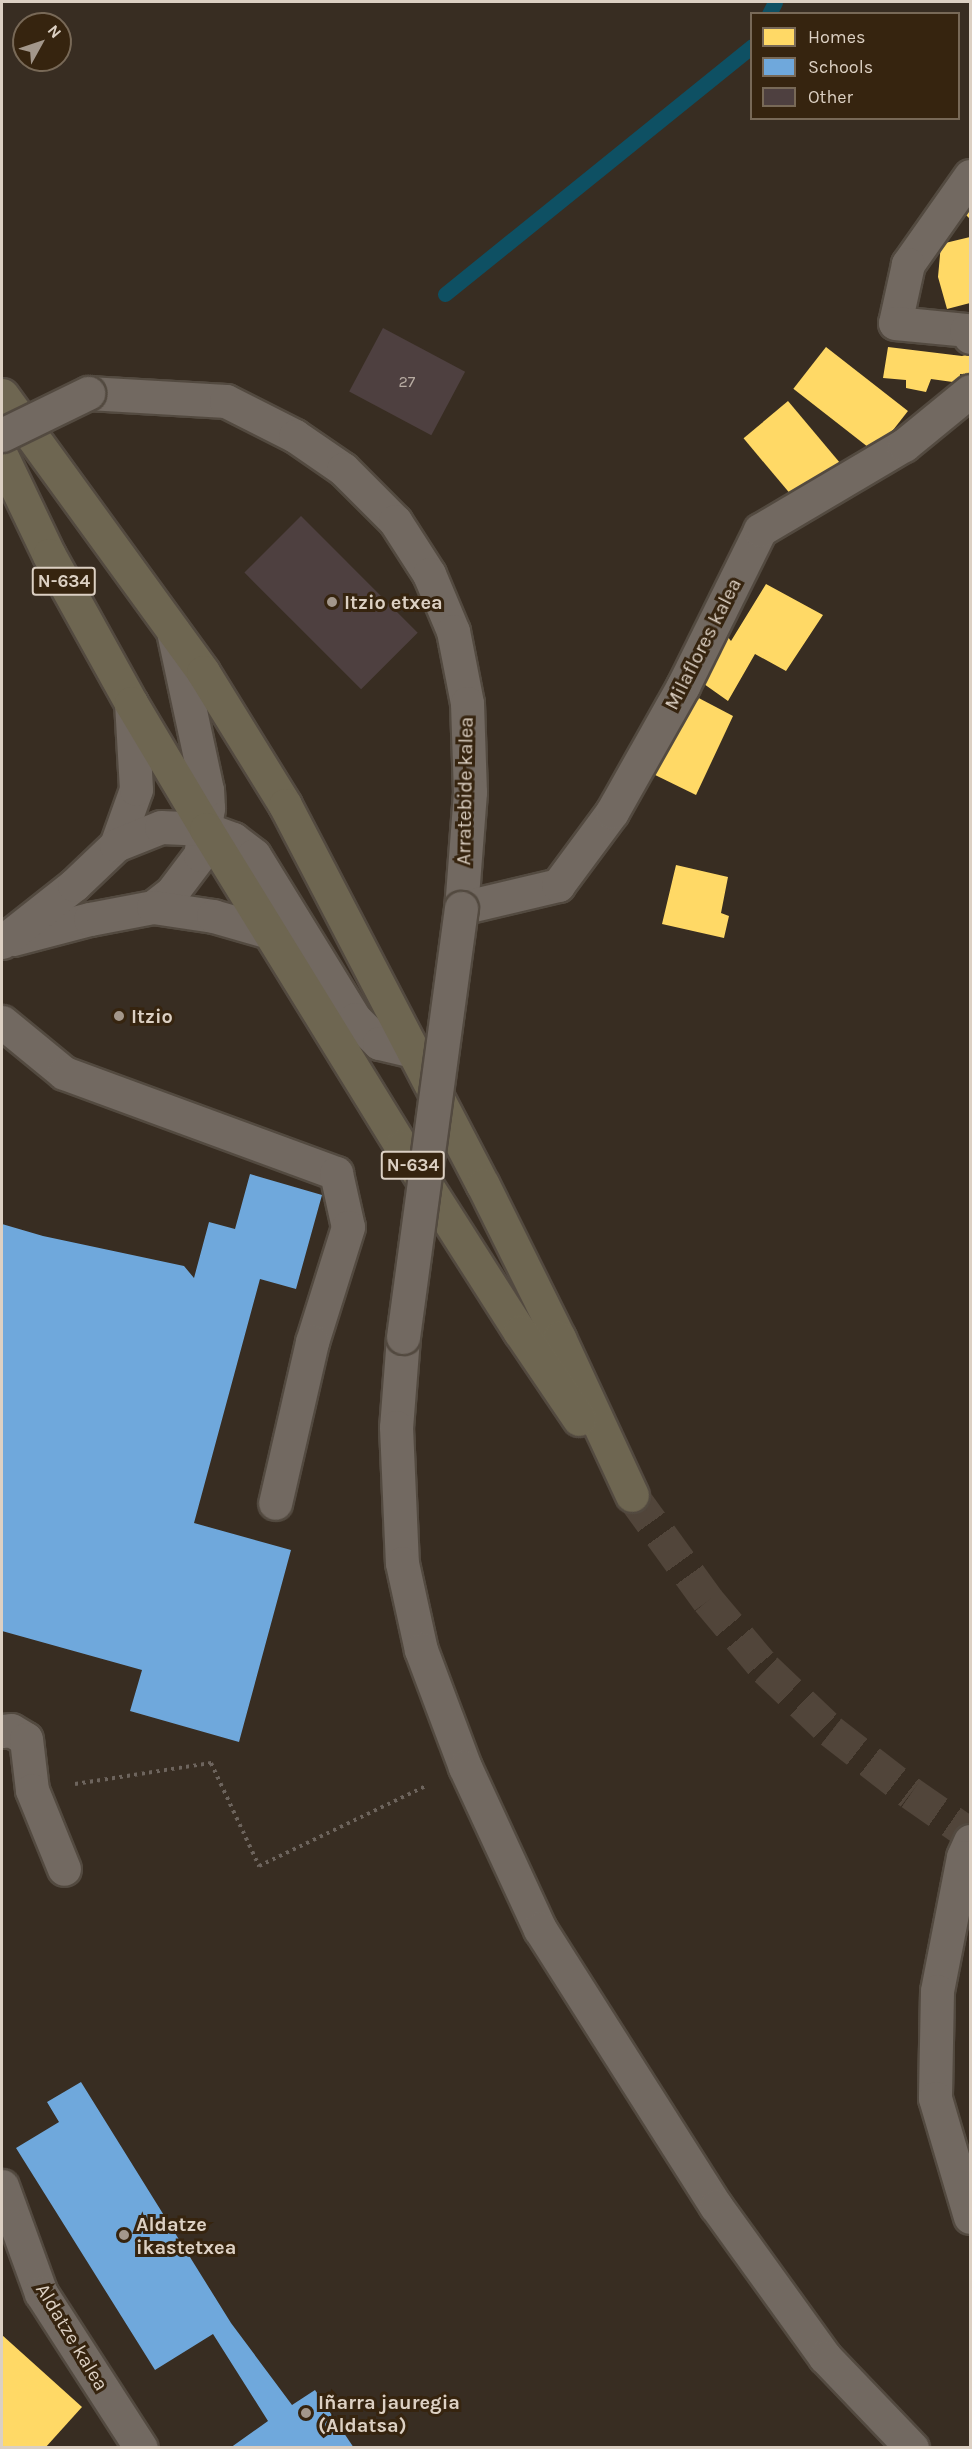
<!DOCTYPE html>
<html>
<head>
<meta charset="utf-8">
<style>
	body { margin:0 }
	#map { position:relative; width:972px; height:2449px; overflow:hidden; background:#382d22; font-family:Karla,sans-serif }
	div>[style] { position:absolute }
	.homes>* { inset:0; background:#ffd966; transform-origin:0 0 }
	.schools>* { inset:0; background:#6fa8dc }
	.stream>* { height:15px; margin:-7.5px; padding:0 7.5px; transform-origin:7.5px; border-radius:7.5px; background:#0e5063 }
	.building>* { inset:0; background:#4e4040; transform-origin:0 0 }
	.highway-tunnel>* { height:33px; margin-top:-16.5px; transform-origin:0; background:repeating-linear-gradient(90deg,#51453a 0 33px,transparent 0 49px) }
	.path>* { height:4px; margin-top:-2px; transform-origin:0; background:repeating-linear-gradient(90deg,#6d645d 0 3px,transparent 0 7.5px) }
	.roads { filter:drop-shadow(2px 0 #534a40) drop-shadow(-2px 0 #534a40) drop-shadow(0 2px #534a40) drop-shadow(0 -2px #534a40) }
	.minor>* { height:33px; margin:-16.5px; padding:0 16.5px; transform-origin:16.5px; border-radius:16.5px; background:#726961 }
	.highway>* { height:33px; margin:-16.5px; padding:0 16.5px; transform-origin:16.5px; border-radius:16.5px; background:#6e6651 }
	.bridges { filter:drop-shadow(2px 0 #534a40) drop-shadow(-2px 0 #534a40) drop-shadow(0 2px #534a40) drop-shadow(0 -2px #534a40) }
	.minor-bridge>* { height:33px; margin:-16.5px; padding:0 16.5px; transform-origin:16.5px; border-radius:16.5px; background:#726961 }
	.dots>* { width:16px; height:16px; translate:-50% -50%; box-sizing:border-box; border:3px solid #36240f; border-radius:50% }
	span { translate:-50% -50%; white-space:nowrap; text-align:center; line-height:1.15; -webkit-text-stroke:6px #36240f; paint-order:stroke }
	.number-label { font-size:16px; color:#b8aca2 }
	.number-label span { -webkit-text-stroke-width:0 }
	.shield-label span { padding:2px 4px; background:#36240f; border:2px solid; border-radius:4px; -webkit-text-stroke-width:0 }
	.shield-label { font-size:18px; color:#dcd0c3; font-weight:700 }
	.poi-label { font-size:20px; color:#dcd0c3; font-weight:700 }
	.left { translate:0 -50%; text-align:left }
	.street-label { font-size:20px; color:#dcd0c3 }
	.frame { position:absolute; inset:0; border:3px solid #dcd0c3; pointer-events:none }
	.legend { position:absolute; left:750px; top:12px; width:210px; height:108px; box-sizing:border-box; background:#36240f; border:2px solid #786957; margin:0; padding:8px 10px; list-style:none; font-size:18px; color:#dcd0c3 }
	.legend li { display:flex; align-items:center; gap:12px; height:30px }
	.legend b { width:30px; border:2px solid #786957 }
	.north { position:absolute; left:12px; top:12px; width:60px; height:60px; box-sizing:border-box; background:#36240f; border:2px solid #786957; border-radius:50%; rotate:50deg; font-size:16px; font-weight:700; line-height:24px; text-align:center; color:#dcd0c3 }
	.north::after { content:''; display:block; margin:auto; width:21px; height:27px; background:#a3978b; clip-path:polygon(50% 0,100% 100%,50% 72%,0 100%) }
</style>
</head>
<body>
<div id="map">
	<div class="homes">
		<i style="clip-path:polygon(970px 205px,970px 219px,964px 213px)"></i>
		<i style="clip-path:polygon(970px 237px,970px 303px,947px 309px,938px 277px,941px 244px)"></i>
		<i style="left:826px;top:347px;width:104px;height:53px;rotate:38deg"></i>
		<i style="clip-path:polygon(888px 347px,962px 356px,970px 354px,970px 375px,960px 374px,960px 383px,931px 379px,926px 392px,906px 388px,906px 380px,883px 378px)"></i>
		<i style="left:788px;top:401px;width:80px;height:58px;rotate:50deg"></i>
		<i style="clip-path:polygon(766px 584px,823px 615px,786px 671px,755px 654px,728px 701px,704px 684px,727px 636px,731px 641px)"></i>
		<i style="clip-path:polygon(693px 695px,733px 716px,696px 795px,649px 772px)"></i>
		<i style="clip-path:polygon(676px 865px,728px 877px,721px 913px,729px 916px,724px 938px,662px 924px)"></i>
		<i style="clip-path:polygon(2px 2335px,82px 2407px,45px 2448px,2px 2446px)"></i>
	</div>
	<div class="schools">
		<i style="clip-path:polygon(250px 1174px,322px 1195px,296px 1289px,260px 1279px,194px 1523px,291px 1550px,239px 1742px,130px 1711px,142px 1670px,2px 1631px,2px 1224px,43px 1236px,184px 1266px,194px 1278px,209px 1222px,235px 1229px)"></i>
		<i style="clip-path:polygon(81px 2082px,231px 2323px,292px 2405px,315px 2390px,354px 2448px,230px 2448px,268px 2421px,213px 2334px,155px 2370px,16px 2148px,59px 2122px,47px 2102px)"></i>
	</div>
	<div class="stream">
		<i style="left:769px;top:14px;width:13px;rotate:-63deg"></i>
		<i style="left:445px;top:294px;width:395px;rotate:-38.9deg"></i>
	</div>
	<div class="building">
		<i style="left:383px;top:328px;width:93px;height:72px;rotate:28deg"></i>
		<i style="left:301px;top:516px;width:165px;height:80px;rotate:45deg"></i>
	</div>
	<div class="highway-tunnel">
		<i style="left:632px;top:1495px;width:130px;rotate:54.1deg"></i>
		<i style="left:708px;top:1600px;width:90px;rotate:50deg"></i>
		<i style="left:766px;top:1669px;width:90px;rotate:43.6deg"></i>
		<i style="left:831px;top:1731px;width:101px;rotate:37.8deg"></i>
		<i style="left:911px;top:1793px;width:72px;rotate:34.8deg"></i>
	</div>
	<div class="path">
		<i style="left:75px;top:1784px;width:138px;rotate:-8.8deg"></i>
		<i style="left:211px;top:1763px;width:114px;rotate:65deg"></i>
		<i style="left:259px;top:1866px;width:185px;rotate:-25.6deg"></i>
	</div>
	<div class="roads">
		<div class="minor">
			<i style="left:970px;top:176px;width:108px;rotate:125.2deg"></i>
			<i style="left:908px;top:264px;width:60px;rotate:102.4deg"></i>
			<i style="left:895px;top:323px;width:71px;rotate:5.6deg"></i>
			<i style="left:966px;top:330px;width:8px;rotate:60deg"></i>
			<i style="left:88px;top:393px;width:138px;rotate:3.3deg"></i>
			<i style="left:226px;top:401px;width:77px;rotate:26.9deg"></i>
			<i style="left:295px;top:436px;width:58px;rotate:34.5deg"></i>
			<i style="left:343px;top:469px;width:74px;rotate:45deg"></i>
			<i style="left:395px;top:521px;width:63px;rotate:57.3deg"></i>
			<i style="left:429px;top:574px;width:62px;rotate:67.2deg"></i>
			<i style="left:453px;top:631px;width:73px;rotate:79deg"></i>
			<i style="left:467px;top:703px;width:89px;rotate:88.1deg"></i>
			<i style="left:470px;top:792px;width:116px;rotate:94.4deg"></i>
			<i style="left:461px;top:908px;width:100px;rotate:-13.3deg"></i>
			<i style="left:558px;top:885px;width:91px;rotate:-53.5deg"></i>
			<i style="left:612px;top:812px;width:145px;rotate:-60.6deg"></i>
			<i style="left:683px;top:686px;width:174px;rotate:-63.7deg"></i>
			<i style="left:760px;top:530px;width:167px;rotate:-30.6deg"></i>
			<i style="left:904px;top:445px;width:85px;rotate:-39.3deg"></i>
			<i style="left:116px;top:845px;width:59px;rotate:-70.3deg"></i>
			<i style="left:136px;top:789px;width:86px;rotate:-93.3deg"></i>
			<i style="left:153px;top:907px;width:24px;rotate:-38deg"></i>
			<i style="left:172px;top:892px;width:46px;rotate:-52.9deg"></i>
			<i style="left:200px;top:855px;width:48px;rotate:-80.3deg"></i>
			<i style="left:208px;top:808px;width:18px;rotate:-93deg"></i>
			<i style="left:207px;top:790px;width:163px;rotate:-102.1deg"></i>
			<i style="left:13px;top:939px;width:80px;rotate:-14.6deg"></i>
			<i style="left:90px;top:919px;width:64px;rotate:-10.8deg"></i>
			<i style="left:153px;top:907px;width:61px;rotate:8.5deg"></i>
			<i style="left:213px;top:916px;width:58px;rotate:15.9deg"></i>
			<i style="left:2px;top:942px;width:92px;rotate:-38.4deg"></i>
			<i style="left:74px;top:885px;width:58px;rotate:-43.6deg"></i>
			<i style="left:116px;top:845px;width:48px;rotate:-21.8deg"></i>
			<i style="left:161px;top:827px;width:45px;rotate:2.5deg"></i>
			<i style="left:206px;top:829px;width:29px;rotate:20deg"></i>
			<i style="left:233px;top:839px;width:26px;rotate:37deg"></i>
			<i style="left:254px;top:855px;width:193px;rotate:58.4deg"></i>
			<i style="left:355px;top:1019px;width:34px;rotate:45deg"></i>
			<i style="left:379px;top:1043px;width:37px;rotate:13deg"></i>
			<i style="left:2px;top:1022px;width:80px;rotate:39.4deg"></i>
			<i style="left:64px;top:1073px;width:290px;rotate:20.2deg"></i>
			<i style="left:336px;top:1173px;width:55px;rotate:77.5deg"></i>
			<i style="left:348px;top:1227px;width:121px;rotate:107.4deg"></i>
			<i style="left:312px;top:1342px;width:165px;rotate:102.9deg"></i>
			<i style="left:403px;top:1337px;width:90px;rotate:94.4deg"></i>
			<i style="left:396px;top:1427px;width:136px;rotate:87.5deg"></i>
			<i style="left:402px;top:1563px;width:89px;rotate:77.7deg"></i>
			<i style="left:421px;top:1650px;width:125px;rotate:69.4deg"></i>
			<i style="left:465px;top:1767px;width:179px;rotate:65.2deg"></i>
			<i style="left:540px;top:1929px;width:328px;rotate:57.6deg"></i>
			<i style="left:716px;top:2206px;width:186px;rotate:54.2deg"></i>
			<i style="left:825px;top:2357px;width:126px;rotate:46.3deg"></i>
			<i style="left:2px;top:1731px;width:9px;rotate:-6deg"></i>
			<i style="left:11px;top:1730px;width:17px;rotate:31deg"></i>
			<i style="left:26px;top:1739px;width:51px;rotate:83.3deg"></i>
			<i style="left:32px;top:1790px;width:85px;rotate:67.9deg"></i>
			<i style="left:970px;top:1841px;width:17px;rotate:114deg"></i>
			<i style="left:963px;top:1857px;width:136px;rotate:101deg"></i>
			<i style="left:937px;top:1991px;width:107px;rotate:91.1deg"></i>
			<i style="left:935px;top:2098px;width:124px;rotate:73.6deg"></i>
			<i style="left:2px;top:2186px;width:114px;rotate:70deg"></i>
			<i style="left:41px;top:2293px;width:184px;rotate:57.2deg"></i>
		</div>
		<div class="highway">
			<i style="left:2px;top:395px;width:342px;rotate:54deg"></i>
			<i style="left:203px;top:672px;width:156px;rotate:58.3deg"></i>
			<i style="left:285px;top:805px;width:428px;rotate:62.5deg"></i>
			<i style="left:483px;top:1185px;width:171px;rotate:63.6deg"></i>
			<i style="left:559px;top:1338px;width:173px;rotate:65.1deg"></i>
			<i style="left:2px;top:457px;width:109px;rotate:64.4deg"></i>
			<i style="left:49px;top:555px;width:169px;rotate:61deg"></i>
			<i style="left:131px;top:703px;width:147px;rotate:59.2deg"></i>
			<i style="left:206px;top:829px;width:374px;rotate:58.4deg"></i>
			<i style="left:402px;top:1147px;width:219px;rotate:57.5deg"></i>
			<i style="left:520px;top:1332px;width:105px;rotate:55.9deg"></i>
		</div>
	</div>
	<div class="bridges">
		<div class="minor-bridge">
			<i style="left:2px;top:435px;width:96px;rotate:-26deg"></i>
			<i style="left:403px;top:1337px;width:433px;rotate:-82.3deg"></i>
		</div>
	</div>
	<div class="dots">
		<i style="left:332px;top:602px;background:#a3978b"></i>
		<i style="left:119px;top:1016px;background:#a3978b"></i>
		<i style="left:124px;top:2235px;background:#a3978b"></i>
		<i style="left:306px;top:2413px;background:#a3978b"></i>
	</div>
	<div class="number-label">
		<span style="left:407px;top:382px">27</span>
	</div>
	<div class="shield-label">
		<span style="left:64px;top:581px">N-634</span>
		<span style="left:413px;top:1165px">N-634</span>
	</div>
	<div class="poi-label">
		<span class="left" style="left:344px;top:602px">Itzio etxea</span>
		<span class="left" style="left:131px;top:1016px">Itzio</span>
		<span class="left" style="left:136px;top:2236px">Aldatze<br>ikastetxea</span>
		<span class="left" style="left:318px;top:2414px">Iñarra jauregia<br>(Aldatsa)</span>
	</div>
	<div class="street-label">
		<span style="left:703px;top:644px;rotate:-63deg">Milaflores kalea</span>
		<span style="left:465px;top:791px;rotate:-89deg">Arratebide kalea</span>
		<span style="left:72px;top:2337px;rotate:59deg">Aldatze kalea</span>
	</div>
	<div class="frame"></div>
	<ul class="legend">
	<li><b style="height:16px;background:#ffd966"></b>Homes</li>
	<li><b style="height:16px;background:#6fa8dc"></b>Schools</li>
	<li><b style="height:16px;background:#4e4040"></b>Other</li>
	</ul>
	<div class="north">N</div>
</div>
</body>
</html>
